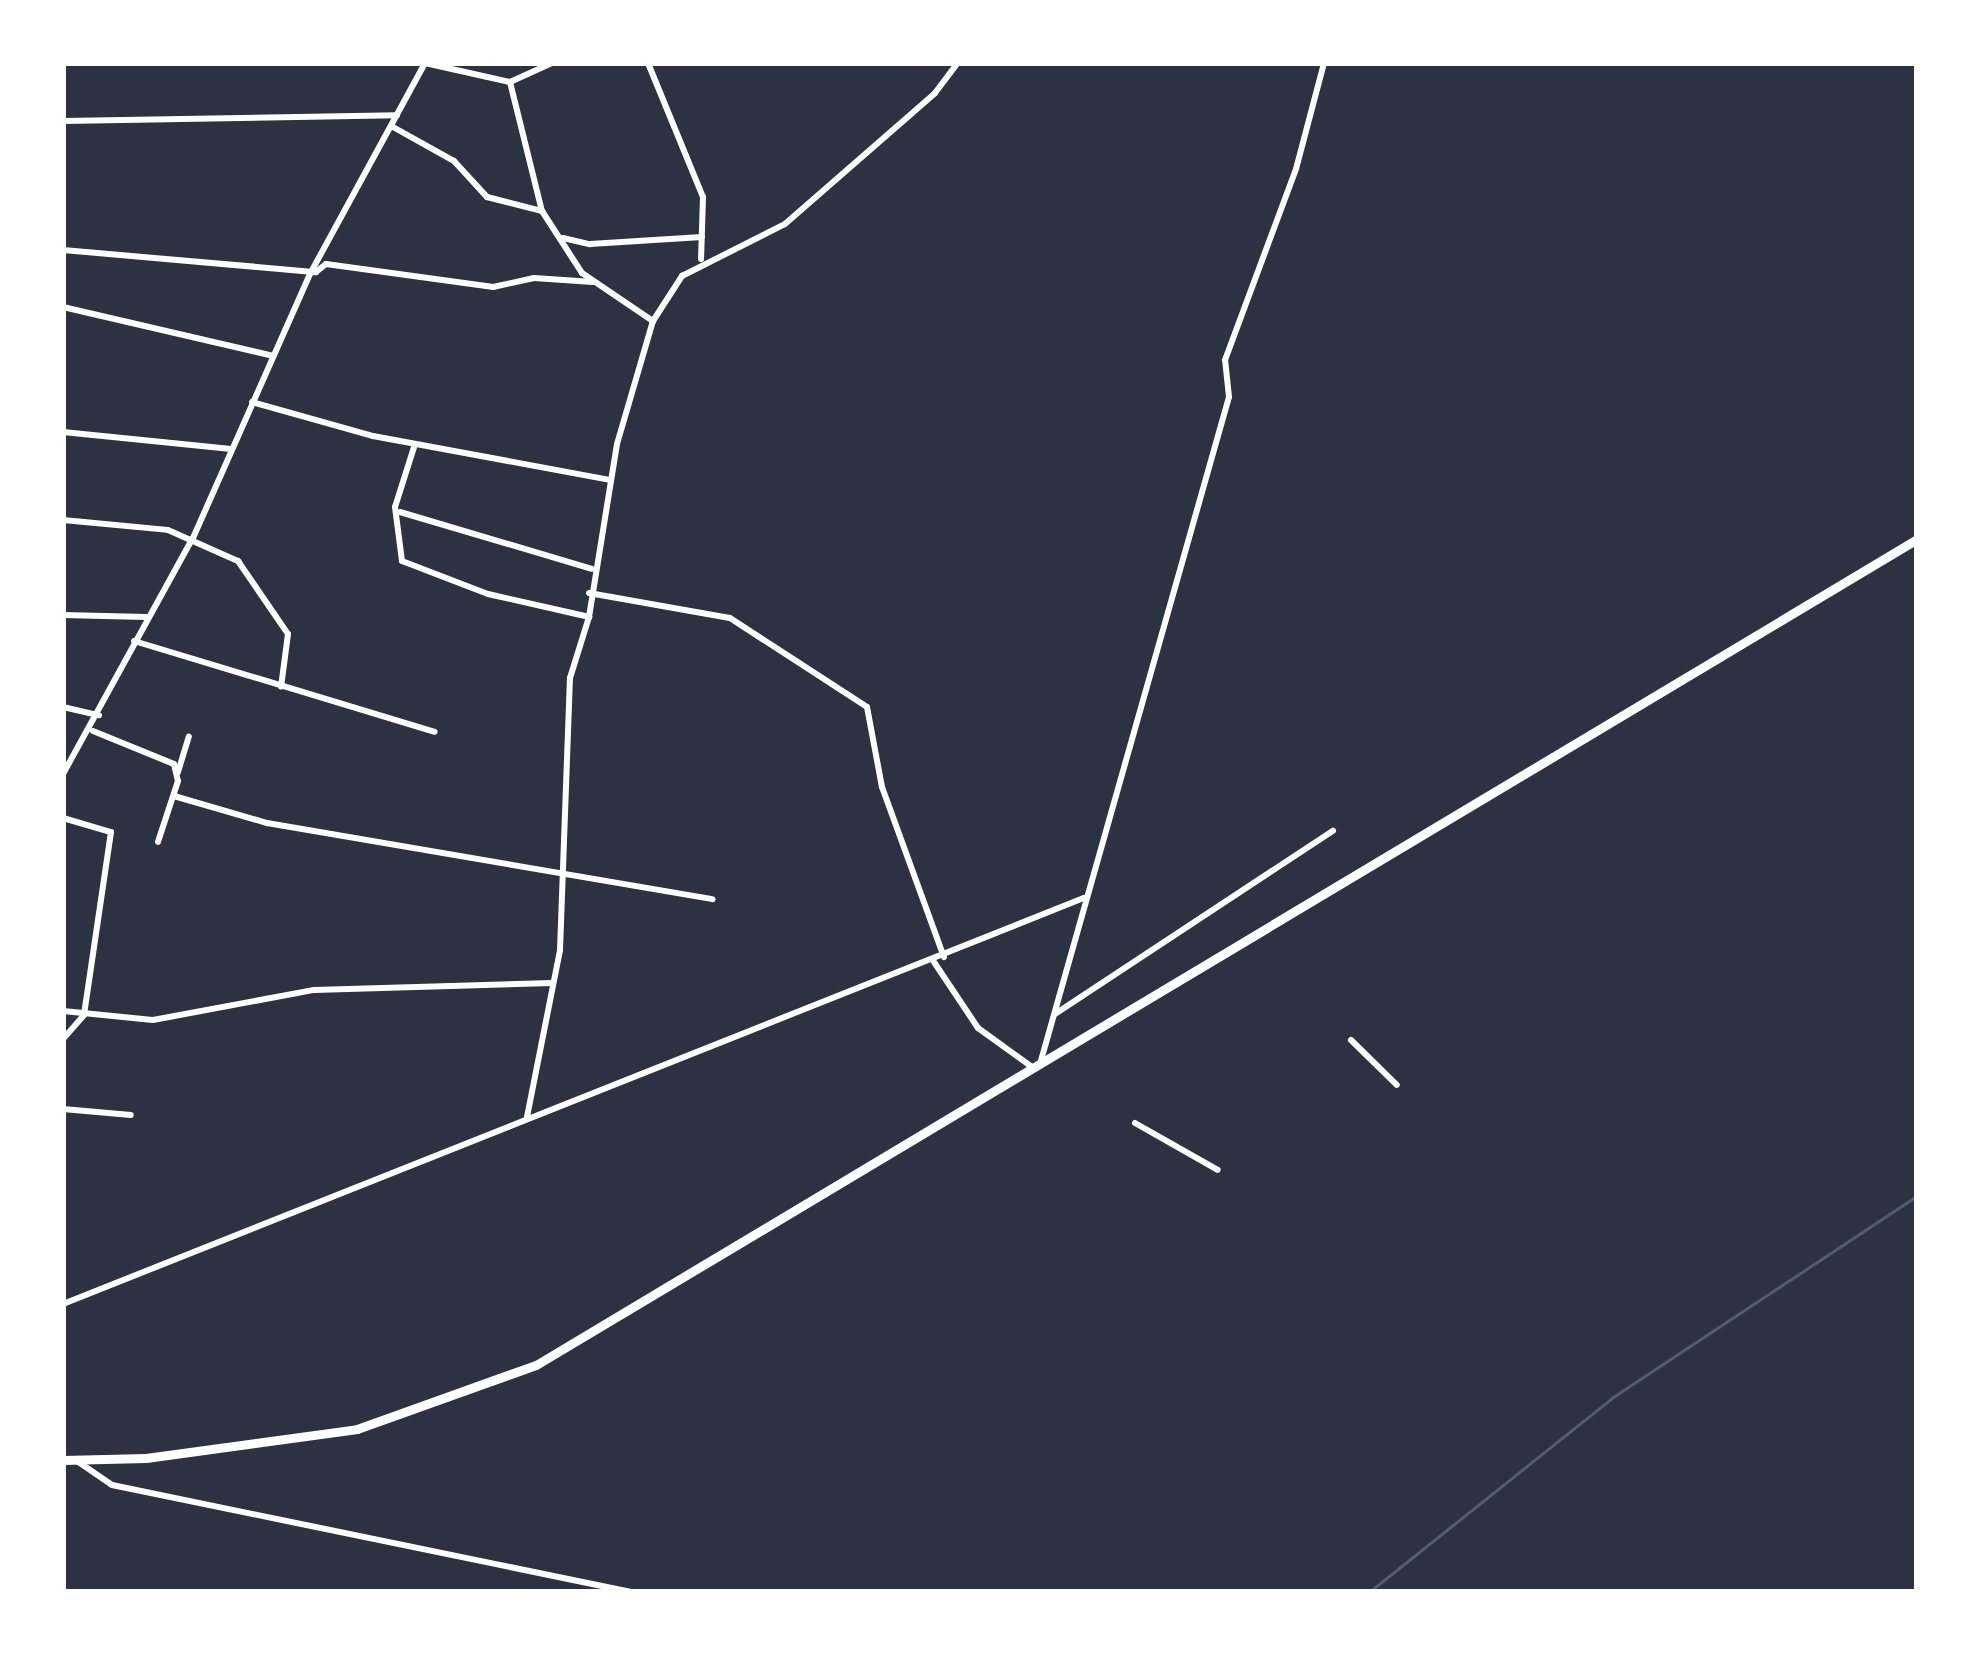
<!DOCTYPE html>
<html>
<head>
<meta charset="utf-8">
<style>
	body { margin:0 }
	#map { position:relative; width:1980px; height:1655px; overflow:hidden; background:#2d3142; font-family:"Varela Round",sans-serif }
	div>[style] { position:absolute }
	.stream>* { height:3px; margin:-1.5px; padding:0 1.5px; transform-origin:1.5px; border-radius:1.5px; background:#4f5d75 }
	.minor>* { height:6px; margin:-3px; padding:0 3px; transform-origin:3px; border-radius:3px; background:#fff }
	.trunk>* { height:9px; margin:-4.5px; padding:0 4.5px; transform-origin:4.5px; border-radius:4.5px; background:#fff }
	span { translate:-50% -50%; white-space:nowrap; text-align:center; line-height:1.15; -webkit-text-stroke:12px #fff; paint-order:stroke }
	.frame { position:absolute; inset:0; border:66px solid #fff; pointer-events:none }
</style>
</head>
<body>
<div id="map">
	<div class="stream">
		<i style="left:1369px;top:1592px;width:312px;rotate:-38.6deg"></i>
		<i style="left:1613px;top:1397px;width:364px;rotate:-33.5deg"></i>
	</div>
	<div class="minor">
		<i style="left:425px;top:63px;width:87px;rotate:12.6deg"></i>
		<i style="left:510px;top:82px;width:46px;rotate:-24.3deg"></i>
		<i style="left:648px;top:63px;width:145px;rotate:67.7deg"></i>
		<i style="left:703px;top:197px;width:62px;rotate:91.8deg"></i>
		<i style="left:510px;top:82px;width:133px;rotate:76.1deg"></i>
		<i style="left:542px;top:211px;width:74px;rotate:57.2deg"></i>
		<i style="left:582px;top:273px;width:86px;rotate:34.1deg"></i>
		<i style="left:63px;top:121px;width:334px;rotate:-1deg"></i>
		<i style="left:393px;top:127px;width:70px;rotate:29.1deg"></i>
		<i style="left:454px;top:161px;width:49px;rotate:47.5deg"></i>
		<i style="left:487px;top:197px;width:57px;rotate:14.3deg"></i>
		<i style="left:563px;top:238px;width:28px;rotate:13deg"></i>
		<i style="left:590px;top:244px;width:112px;rotate:-3.6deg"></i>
		<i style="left:63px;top:250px;width:254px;rotate:5deg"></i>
		<i style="left:316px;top:272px;width:13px;rotate:-39deg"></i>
		<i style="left:326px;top:264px;width:169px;rotate:7.8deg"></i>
		<i style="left:493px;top:287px;width:42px;rotate:-12.4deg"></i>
		<i style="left:534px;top:278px;width:59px;rotate:3.9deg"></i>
		<i style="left:63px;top:307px;width:216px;rotate:13.1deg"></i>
		<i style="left:252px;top:402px;width:126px;rotate:15.7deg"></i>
		<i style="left:373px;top:436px;width:242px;rotate:10.5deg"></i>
		<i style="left:63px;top:432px;width:169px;rotate:5.8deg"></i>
		<i style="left:415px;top:444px;width:66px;rotate:107.6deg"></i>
		<i style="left:395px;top:507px;width:54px;rotate:82.6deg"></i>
		<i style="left:402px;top:561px;width:92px;rotate:21deg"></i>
		<i style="left:488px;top:594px;width:104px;rotate:12.8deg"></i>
		<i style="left:400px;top:512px;width:200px;rotate:16.5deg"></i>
		<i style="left:63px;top:520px;width:105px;rotate:5.4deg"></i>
		<i style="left:168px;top:530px;width:77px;rotate:23.9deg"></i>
		<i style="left:238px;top:561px;width:88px;rotate:55.6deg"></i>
		<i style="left:288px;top:634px;width:53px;rotate:97.5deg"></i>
		<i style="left:589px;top:593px;width:143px;rotate:10.1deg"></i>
		<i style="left:730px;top:618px;width:163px;rotate:33deg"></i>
		<i style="left:867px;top:707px;width:81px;rotate:79.4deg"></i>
		<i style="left:882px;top:787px;width:181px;rotate:70deg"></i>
		<i style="left:63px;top:615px;width:83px;rotate:1.4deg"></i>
		<i style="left:134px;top:641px;width:314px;rotate:16.8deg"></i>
		<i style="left:63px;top:707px;width:37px;rotate:13deg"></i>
		<i style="left:93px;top:731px;width:87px;rotate:22.2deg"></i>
		<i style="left:174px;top:764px;width:17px;rotate:77deg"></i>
		<i style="left:178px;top:781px;width:64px;rotate:108.2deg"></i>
		<i style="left:178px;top:772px;width:37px;rotate:-73deg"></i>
		<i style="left:63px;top:774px;width:269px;rotate:-61.2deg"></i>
		<i style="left:193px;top:538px;width:289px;rotate:-66.1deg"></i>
		<i style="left:310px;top:274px;width:240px;rotate:-61.4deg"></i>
		<i style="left:174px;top:796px;width:97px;rotate:16.2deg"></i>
		<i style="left:267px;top:823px;width:452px;rotate:9.7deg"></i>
		<i style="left:63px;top:818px;width:50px;rotate:16.3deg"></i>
		<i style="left:111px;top:832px;width:185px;rotate:98.4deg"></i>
		<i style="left:84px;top:1015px;width:32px;rotate:131deg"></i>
		<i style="left:934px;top:962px;width:79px;rotate:56.3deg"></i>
		<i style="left:978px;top:1028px;width:67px;rotate:35.8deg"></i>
		<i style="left:63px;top:1011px;width:90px;rotate:5.7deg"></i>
		<i style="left:153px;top:1020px;width:164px;rotate:-10.6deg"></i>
		<i style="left:314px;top:990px;width:238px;rotate:-1.7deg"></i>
		<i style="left:1055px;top:1014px;width:333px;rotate:-33.4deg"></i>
		<i style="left:1351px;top:1040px;width:64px;rotate:44.4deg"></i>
		<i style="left:1040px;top:1064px;width:693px;rotate:-74.18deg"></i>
		<i style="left:1229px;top:397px;width:37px;rotate:-96deg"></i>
		<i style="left:1225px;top:360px;width:204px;rotate:-69.6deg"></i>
		<i style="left:1296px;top:169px;width:110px;rotate:-75.2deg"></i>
		<i style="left:63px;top:1109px;width:68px;rotate:5deg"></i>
		<i style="left:527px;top:1117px;width:170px;rotate:-78.8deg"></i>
		<i style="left:560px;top:950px;width:272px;rotate:-87.9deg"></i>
		<i style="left:570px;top:678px;width:64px;rotate:-72.7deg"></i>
		<i style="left:589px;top:617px;width:175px;rotate:-80.8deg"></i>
		<i style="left:617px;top:444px;width:128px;rotate:-73.7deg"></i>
		<i style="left:653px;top:321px;width:54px;rotate:-57.2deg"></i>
		<i style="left:682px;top:276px;width:115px;rotate:-26.8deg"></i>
		<i style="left:785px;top:224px;width:199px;rotate:-41.1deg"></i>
		<i style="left:935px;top:93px;width:38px;rotate:-53deg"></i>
		<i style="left:1135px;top:1123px;width:95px;rotate:29.5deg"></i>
		<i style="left:63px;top:1304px;width:1099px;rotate:-21.69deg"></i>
		<i style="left:77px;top:1461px;width:42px;rotate:34.4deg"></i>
		<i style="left:112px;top:1485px;width:530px;rotate:11.65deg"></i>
	</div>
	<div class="trunk">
		<i style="left:63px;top:1460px;width:83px;rotate:-1.4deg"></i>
		<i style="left:146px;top:1458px;width:213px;rotate:-7.8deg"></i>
		<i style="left:357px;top:1429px;width:190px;rotate:-19.7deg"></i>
		<i style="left:536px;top:1365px;width:1609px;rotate:-30.88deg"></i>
	</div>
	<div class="frame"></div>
</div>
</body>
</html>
